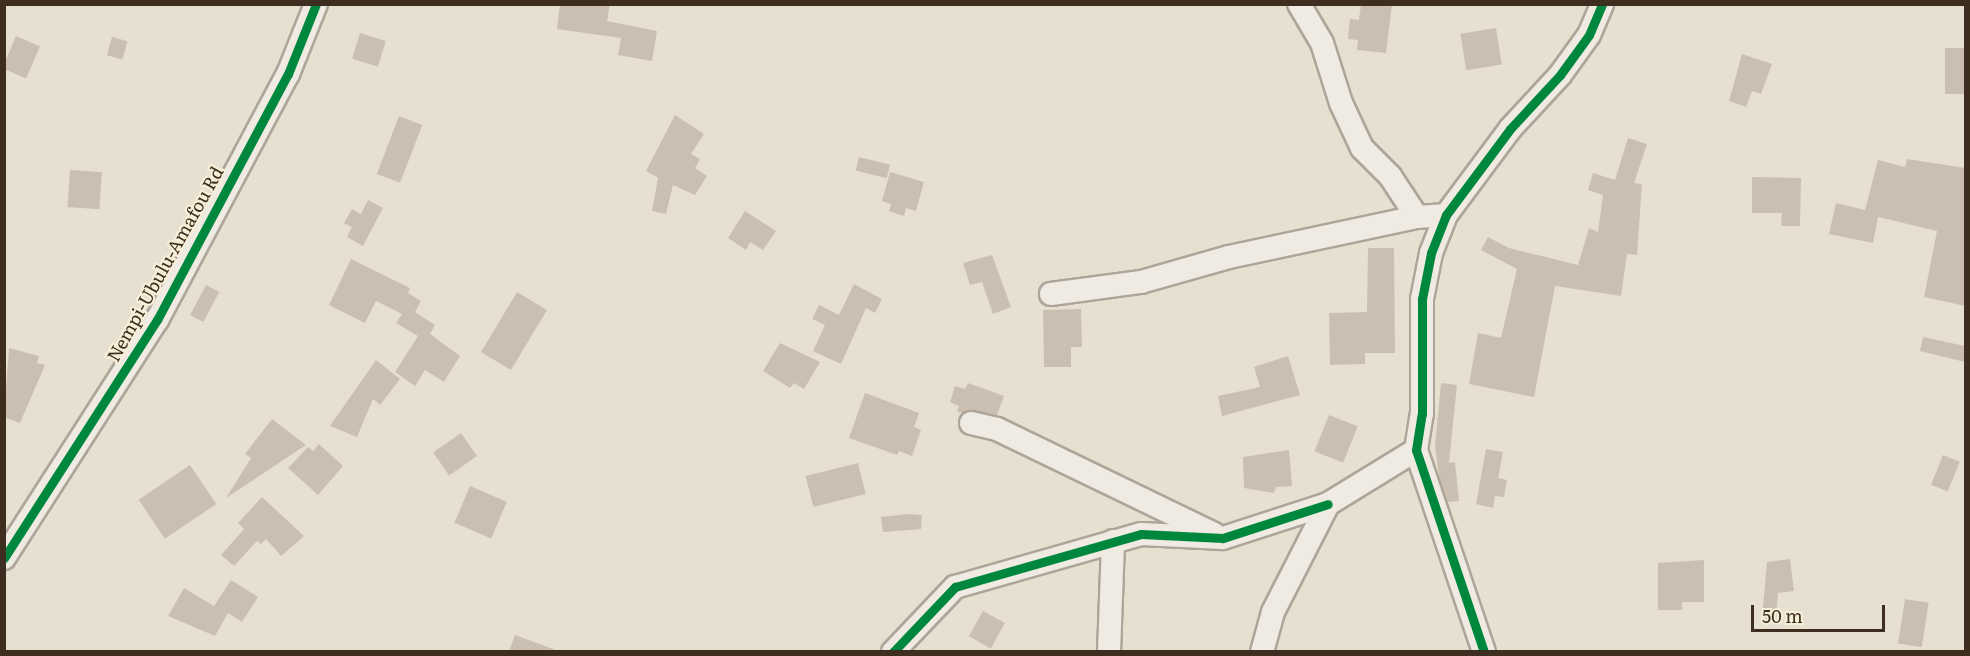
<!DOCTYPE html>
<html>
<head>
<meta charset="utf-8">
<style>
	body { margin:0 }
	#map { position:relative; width:1970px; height:656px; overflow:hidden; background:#e7e0d1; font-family:Literata,serif }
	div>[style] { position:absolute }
	.building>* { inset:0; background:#cbbfb2; transform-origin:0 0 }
	.roads { filter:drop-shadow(2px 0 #ada599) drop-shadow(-2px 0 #ada599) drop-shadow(0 2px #ada599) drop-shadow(0 -2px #ada599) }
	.minor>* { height:22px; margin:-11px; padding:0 11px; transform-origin:11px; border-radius:11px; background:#efebe3 }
	.cycleway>* { height:9px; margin:-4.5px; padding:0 4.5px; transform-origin:4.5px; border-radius:4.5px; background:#00873e }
	span { translate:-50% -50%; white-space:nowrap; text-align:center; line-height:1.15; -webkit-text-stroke:4.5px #f7eed8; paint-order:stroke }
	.street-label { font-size:18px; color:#3d2e20 }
	.frame { position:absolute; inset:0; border:6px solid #3d2e20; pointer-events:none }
	.scale { position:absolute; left:1751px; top:605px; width:134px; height:27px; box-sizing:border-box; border:3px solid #3d2e20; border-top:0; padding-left:8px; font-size:18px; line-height:21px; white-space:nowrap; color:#3d2e20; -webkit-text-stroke:4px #f7eed8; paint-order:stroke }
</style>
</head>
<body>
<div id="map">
	<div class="building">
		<i style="clip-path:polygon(560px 4px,610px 4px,607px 21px,657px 31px,652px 61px,618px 55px,621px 38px,557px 29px)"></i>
		<i style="clip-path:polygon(1361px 4px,1392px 4px,1386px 53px,1357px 50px,1358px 40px,1348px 39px,1350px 19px,1359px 20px)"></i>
		<i style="left:1496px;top:28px;width:37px;height:36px;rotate:81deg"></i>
		<i style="left:360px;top:33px;width:27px;height:27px;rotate:17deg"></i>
		<i style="left:16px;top:36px;width:26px;height:35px;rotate:23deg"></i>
		<i style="left:112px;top:37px;width:16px;height:19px;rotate:15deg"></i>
		<i style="left:1945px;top:48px;width:20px;height:46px"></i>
		<i style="clip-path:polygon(1742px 54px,1772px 64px,1761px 94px,1752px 91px,1746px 107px,1729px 101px)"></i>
		<i style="clip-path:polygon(675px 115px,704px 134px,691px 154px,700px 159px,695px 168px,707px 176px,695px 195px,673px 185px,666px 214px,652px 211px,658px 178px,646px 171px)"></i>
		<i style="left:399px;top:116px;width:25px;height:62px;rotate:21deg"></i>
		<i style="clip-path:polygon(1628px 138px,1647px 144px,1634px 183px,1642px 184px,1637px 255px,1627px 254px,1621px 296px,1555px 286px,1534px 397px,1469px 384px,1478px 333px,1501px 338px,1517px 269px,1481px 250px,1488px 237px,1509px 248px,1578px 265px,1589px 228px,1598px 232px,1603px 195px,1588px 190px,1593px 173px,1615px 180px)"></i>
		<i style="left:859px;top:157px;width:32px;height:14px;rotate:14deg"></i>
		<i style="clip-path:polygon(1907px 159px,1965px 168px,1965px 306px,1924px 297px,1937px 231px,1878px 217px,1873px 243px,1829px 234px,1836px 203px,1865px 210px,1878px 160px,1905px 167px)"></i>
		<i style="left:70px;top:170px;width:32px;height:37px;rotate:4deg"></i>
		<i style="clip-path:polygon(890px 172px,924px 182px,916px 211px,906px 208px,904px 216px,889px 211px,891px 204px,882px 201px)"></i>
		<i style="clip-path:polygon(1752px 177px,1801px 178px,1800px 226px,1781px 226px,1782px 213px,1752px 213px)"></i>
		<i style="clip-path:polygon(368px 200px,383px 208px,363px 246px,347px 237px,352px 227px,344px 223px,352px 209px,361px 214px)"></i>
		<i style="clip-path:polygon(745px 211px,776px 231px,763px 250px,750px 242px,746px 250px,728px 238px)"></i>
		<i style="clip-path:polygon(1368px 248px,1394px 248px,1395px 353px,1365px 353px,1365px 364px,1330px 365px,1329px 313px,1367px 312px)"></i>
		<i style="clip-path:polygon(992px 255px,1011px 307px,993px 314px,982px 282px,970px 285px,963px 263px)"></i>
		<i style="clip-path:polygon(351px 259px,410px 288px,408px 293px,421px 301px,415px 312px,435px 325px,430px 334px,460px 356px,444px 382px,425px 370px,415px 386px,395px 372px,418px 336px,396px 323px,402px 314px,376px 301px,365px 323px,329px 305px)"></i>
		<i style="clip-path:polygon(854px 284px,882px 299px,875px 313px,866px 308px,841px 364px,813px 351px,825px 325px,812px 319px,819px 305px,839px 315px)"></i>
		<i style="left:206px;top:285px;width:15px;height:34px;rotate:28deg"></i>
		<i style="left:517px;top:292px;width:35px;height:70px;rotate:31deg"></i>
		<i style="clip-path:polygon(1081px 309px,1082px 347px,1071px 347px,1071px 367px,1044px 367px,1043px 310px)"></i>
		<i style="clip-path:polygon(1923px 337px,1965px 346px,1965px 362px,1920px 351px)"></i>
		<i style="clip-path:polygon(780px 343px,820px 362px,804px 389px,794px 383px,790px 388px,763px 371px)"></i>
		<i style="clip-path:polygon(9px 348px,39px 356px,37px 363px,45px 365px,20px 423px,4px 417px)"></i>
		<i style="clip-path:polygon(1288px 356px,1300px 395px,1222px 416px,1218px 396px,1260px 387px,1254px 367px)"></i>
		<i style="clip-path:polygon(376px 360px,400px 379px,380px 405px,373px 399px,357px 437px,330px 426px)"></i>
		<i style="clip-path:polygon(968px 383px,1004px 396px,997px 415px,957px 412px,959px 406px,950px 402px,955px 386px,965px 389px)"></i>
		<i style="clip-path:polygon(1441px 383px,1457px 385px,1449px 463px,1455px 462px,1459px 501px,1448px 502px,1439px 477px,1435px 446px)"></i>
		<i style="clip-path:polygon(865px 393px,919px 413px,914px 427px,921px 430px,912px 456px,899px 451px,897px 455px,849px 438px)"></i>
		<i style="left:1329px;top:415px;width:31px;height:39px;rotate:22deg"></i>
		<i style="clip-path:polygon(272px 419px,306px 445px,226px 498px,251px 458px,245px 454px)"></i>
		<i style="left:461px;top:433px;width:28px;height:34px;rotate:55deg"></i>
		<i style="clip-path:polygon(319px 444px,343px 466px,318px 495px,288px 468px,308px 447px,313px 451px)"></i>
		<i style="clip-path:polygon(1486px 449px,1503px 452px,1498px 478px,1507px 480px,1504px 497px,1495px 496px,1493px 508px,1476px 504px)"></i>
		<i style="clip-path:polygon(1289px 450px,1292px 486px,1276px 487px,1274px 493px,1244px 488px,1243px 457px)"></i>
		<i style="left:1943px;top:455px;width:18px;height:32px;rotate:22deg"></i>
		<i style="left:858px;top:463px;width:32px;height:54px;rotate:76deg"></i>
		<i style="left:190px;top:465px;width:47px;height:62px;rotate:56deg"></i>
		<i style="left:470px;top:486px;width:40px;height:40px;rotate:23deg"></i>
		<i style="clip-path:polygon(262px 497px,304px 536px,281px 556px,266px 539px,261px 544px,257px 541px,234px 566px,221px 555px,244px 529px,238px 523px)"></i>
		<i style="clip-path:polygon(908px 514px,922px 515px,921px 529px,883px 532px,881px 517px)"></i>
		<i style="clip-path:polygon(1790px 559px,1794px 591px,1778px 593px,1776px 620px,1762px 619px,1767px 562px)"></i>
		<i style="clip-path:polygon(1704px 560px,1704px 602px,1682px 602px,1682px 610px,1658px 610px,1658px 563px)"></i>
		<i style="clip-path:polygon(231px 580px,258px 597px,242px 622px,228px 613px,215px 636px,168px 616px,184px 588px,214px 606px)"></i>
		<i style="left:1905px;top:599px;width:24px;height:45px;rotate:9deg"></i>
		<i style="left:983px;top:611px;width:25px;height:29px;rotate:29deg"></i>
		<i style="clip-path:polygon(515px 635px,556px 650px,556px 651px,509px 651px)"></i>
	</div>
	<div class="roads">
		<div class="minor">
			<i style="left:1299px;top:4px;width:45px;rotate:59.5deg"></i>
			<i style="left:1322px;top:43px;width:63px;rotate:72.4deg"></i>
			<i style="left:1341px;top:103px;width:50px;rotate:65deg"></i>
			<i style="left:1362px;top:148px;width:40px;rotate:45deg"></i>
			<i style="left:1390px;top:176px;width:49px;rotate:56.6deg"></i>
			<i style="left:1051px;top:294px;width:91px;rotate:-7.6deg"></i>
			<i style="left:1141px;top:282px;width:91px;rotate:-15.9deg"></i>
			<i style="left:1229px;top:257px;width:192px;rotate:-12deg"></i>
			<i style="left:1417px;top:217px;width:29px;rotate:-4deg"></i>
			<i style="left:971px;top:423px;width:27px;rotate:13deg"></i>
			<i style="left:997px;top:429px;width:241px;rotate:25.8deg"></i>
			<i style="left:4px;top:558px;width:283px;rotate:-57.3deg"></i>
			<i style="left:157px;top:320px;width:279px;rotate:-62deg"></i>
			<i style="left:288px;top:74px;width:75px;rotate:-68.2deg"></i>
			<i style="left:893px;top:652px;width:90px;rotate:-46.4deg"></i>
			<i style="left:955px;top:587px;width:193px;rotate:-15.9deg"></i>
			<i style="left:1141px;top:534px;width:82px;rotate:2.8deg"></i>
			<i style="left:1223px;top:538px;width:110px;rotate:-17.9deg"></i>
			<i style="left:1109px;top:652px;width:111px;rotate:-87.9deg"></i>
			<i style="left:1262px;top:652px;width:41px;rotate:-74.6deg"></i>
			<i style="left:1273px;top:612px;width:121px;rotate:-63deg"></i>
			<i style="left:1328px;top:504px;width:103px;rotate:-31.5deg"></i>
			<i style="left:1484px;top:652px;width:213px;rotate:-108.6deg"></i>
			<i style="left:1416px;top:450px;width:36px;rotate:-81deg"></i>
			<i style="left:1422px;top:414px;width:115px;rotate:-90deg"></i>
			<i style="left:1422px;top:299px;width:47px;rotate:-78.9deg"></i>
			<i style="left:1431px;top:253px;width:41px;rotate:-68.5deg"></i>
			<i style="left:1446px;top:215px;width:107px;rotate:-53.3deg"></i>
			<i style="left:1510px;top:129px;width:74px;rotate:-47.2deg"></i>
			<i style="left:1560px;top:75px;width:49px;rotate:-54.1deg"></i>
			<i style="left:1589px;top:35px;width:34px;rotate:-67deg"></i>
		</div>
	</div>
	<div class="cycleway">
		<i style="left:4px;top:558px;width:283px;rotate:-57.3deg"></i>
		<i style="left:157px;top:320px;width:279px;rotate:-62deg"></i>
		<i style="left:288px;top:74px;width:75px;rotate:-68.2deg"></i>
		<i style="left:893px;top:652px;width:90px;rotate:-46.4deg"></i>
		<i style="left:955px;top:587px;width:193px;rotate:-15.9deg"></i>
		<i style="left:1141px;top:534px;width:82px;rotate:2.8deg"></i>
		<i style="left:1223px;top:538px;width:110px;rotate:-17.9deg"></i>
		<i style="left:1484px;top:652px;width:213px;rotate:-108.6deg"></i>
		<i style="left:1416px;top:450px;width:36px;rotate:-81deg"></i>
		<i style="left:1422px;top:414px;width:115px;rotate:-90deg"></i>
		<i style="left:1422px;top:299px;width:47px;rotate:-78.9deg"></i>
		<i style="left:1431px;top:253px;width:41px;rotate:-68.5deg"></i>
		<i style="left:1446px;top:215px;width:107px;rotate:-53.3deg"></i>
		<i style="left:1510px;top:129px;width:74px;rotate:-47.2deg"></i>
		<i style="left:1560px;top:75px;width:49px;rotate:-54.1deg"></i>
		<i style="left:1589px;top:35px;width:34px;rotate:-67deg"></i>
	</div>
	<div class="street-label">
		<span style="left:165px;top:264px;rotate:-61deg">Nempi-Ubulu-Amafou Rd</span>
	</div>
	<div class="frame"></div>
	<div class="scale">50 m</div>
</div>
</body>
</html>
